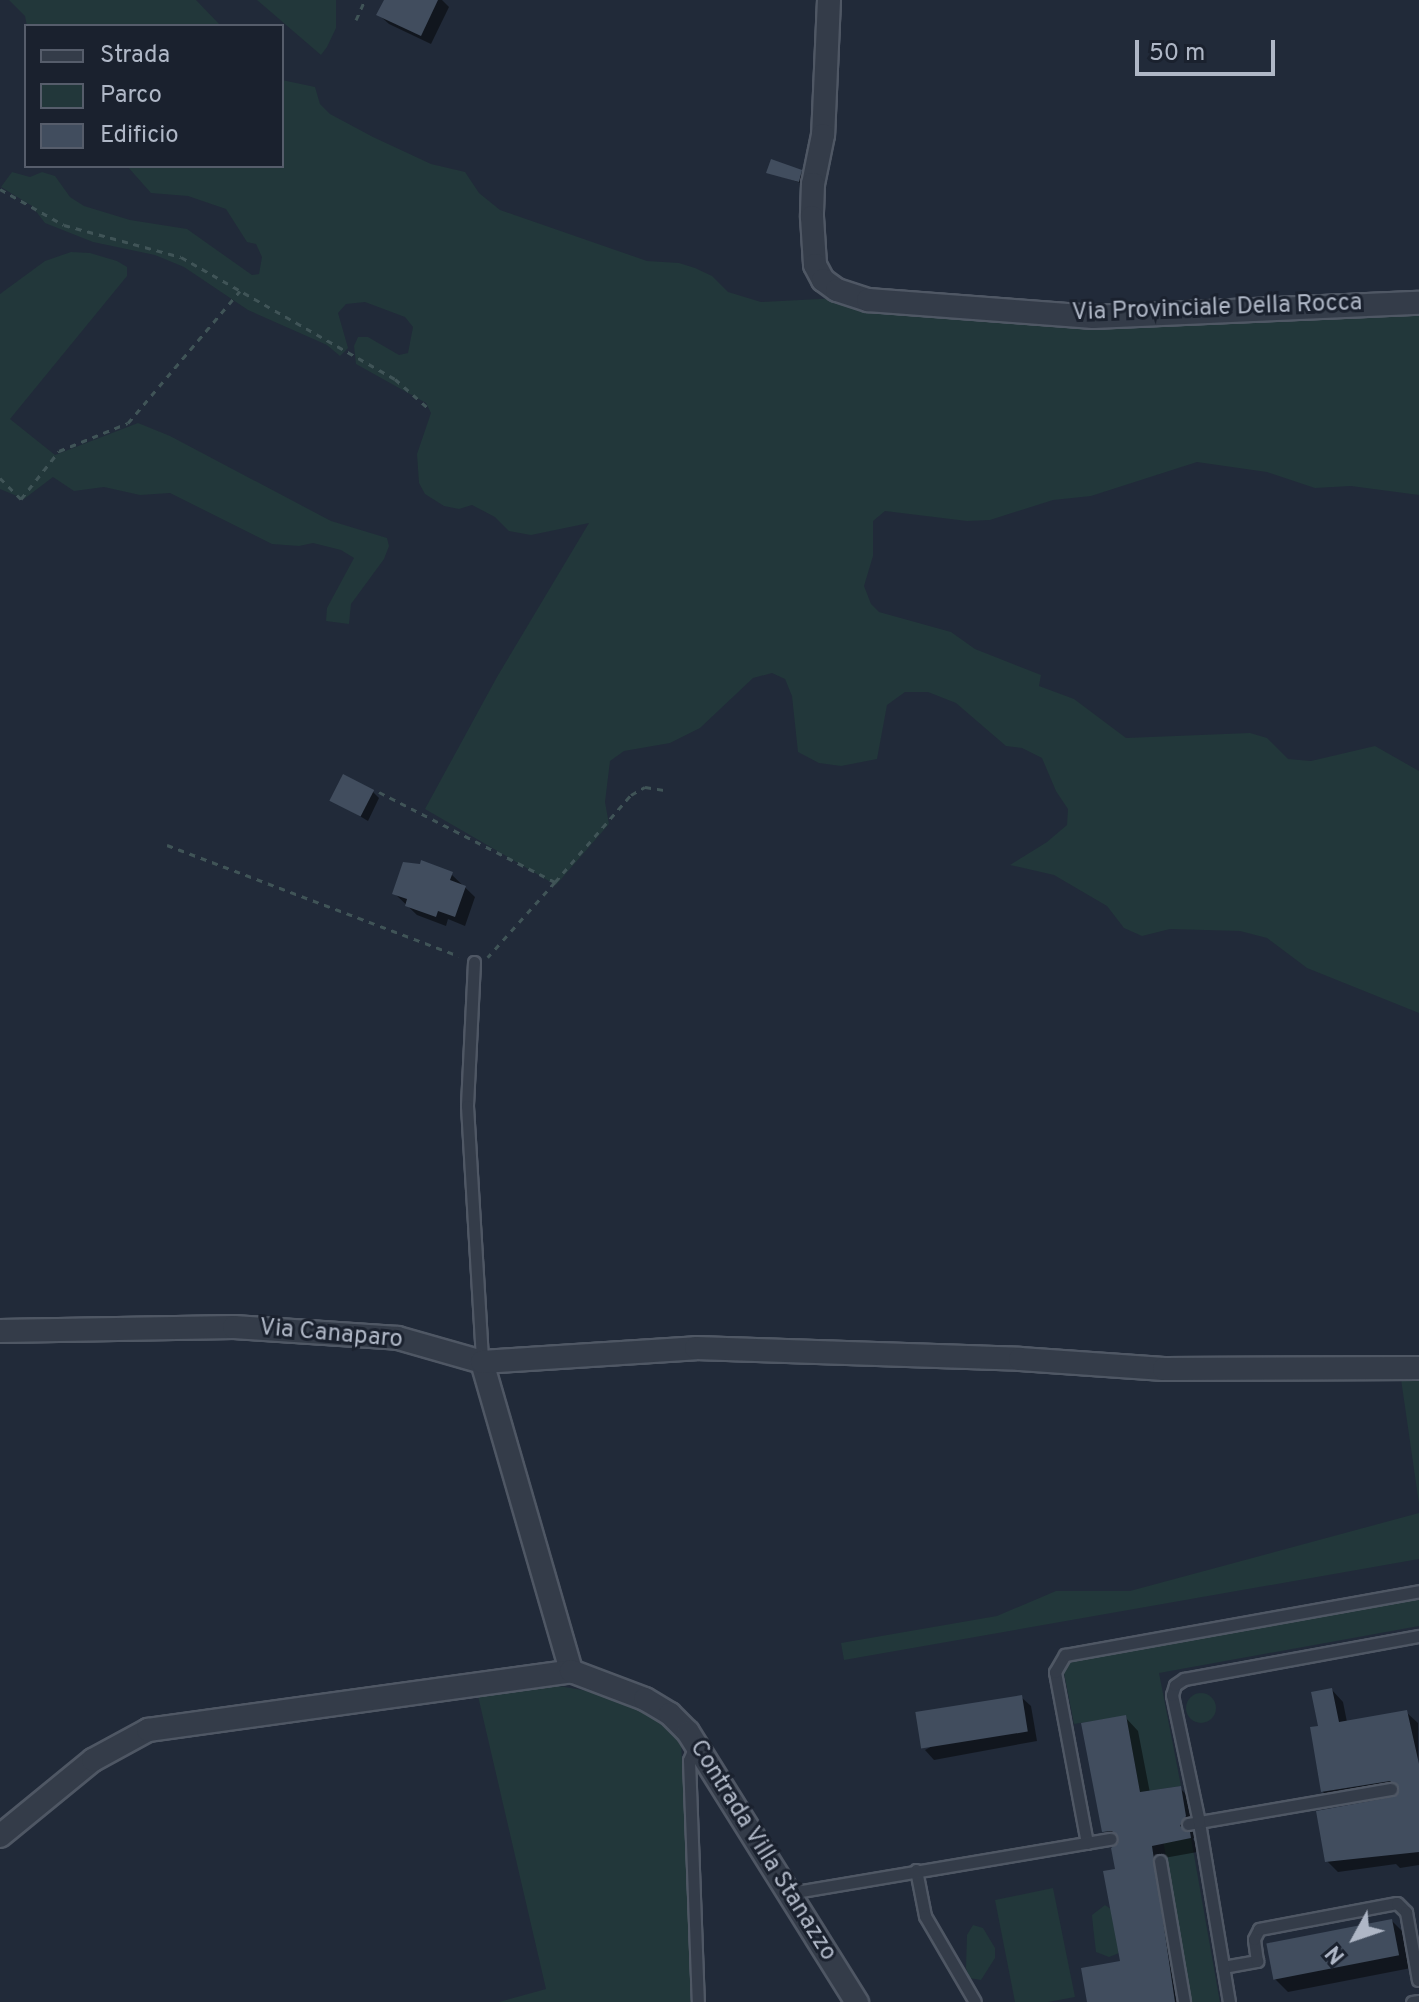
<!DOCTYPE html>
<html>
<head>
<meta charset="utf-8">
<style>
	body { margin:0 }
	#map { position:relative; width:1419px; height:2002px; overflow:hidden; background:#212a39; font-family:Overpass,sans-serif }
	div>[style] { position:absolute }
	.green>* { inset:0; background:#22373a; transform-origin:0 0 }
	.round { border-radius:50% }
	.shadow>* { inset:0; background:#0007 }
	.building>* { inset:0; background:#414d5e; transform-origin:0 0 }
	.path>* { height:3px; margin-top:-1.5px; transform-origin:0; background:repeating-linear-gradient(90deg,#405457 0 6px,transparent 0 12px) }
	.roads { filter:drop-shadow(2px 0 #4f5764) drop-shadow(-2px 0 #4f5764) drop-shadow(0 2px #4f5764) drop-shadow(0 -2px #4f5764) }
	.service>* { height:11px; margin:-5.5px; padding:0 5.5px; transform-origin:5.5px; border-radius:5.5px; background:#343c49 }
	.minor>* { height:22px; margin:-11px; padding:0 11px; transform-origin:11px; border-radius:11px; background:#343c49 }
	span { translate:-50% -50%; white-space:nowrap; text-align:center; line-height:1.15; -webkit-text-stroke:6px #1a212e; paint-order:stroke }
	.street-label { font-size:24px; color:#afb7c6 }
	.legend { position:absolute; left:24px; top:24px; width:260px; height:144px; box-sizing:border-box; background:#1a212e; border:2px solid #565d6b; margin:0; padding:10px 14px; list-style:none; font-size:24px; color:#afb7c6 }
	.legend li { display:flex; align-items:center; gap:16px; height:40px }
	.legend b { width:40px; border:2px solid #565d6b }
	.north { position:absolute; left:1315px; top:1898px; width:80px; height:80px; -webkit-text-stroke:6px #1a212e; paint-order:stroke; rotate:230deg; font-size:22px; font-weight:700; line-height:32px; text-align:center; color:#afb7c6 }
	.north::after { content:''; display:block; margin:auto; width:28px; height:36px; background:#afb7c6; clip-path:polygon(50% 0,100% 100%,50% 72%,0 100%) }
	.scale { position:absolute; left:1135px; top:40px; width:140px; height:36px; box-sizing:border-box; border:4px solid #afb7c6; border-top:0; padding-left:10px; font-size:24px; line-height:28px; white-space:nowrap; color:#afb7c6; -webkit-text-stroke:6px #1a212e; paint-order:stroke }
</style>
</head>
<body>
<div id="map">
	<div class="green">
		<i style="clip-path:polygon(9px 0,196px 0,221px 26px,27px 26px,25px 16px)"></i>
		<i style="clip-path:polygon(257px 0,336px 0,336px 28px,327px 47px,321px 55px)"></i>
		<i style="clip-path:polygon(282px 80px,315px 87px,320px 104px,330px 114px,373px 137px,431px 164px,465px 172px,479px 193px,500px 210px,647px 261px,679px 263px,695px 268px,712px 276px,728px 292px,761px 302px,839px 298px,1041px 320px,1419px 307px,1419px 495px,1351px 486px,1315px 488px,1267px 472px,1197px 462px,1091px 496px,1053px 500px,990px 520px,967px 521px,885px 511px,873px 521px,873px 556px,864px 586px,871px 604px,879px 612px,951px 632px,975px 649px,1041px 675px,1039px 686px,1074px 699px,1126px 738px,1250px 733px,1267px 738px,1288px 759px,1311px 761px,1375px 746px,1419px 771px,1419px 1013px,1307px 968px,1267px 938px,1240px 931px,1170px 929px,1142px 936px,1124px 928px,1107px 906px,1054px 875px,1010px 865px,1047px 842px,1067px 825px,1068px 809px,1056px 791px,1042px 758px,1022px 748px,1006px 746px,956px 703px,928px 692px,905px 692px,887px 705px,877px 759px,841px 766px,819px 763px,798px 752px,792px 696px,785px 679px,772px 673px,753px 678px,700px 728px,670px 743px,624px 751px,610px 761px,605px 802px,609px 824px,556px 885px,425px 809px,497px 677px,589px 523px,531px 535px,509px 531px,495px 517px,472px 505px,459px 509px,444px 506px,425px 494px,419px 483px,417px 454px,431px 413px,426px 403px,356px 364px,354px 346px,358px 337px,368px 337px,399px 355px,408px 353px,413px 327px,405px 317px,365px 302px,346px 304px,338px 313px,348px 348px,340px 356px,327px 345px,248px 310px,184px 267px,155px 255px,93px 242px,45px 223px,32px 206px,1px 187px,12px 172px,30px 177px,42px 172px,55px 176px,70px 197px,84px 206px,130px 220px,187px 229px,252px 275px,259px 274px,262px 257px,256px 244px,247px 242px,226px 209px,188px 196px,151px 193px,127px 166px,282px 166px)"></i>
		<i style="clip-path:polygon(71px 252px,90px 253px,117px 261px,127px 267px,127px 276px,10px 419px,55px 455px,138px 423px,170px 436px,331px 521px,387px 538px,389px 546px,384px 559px,351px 604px,349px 624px,326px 621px,327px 608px,354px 558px,341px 550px,313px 543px,299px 546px,272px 544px,170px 493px,140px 495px,104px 487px,74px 491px,53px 477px,24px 499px,0 489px,0 294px,45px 261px)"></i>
		<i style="clip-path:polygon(1419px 1378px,1419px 1504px,1401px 1379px)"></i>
		<i style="clip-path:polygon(1419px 1513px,1419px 1559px,844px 1660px,841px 1643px,997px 1616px,1056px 1591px,1130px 1591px)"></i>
		<i style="clip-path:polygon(1419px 1597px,1419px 1626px,1159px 1673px,1181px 1786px,1140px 1792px,1126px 1716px,1074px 1724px,1063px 1668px,1067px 1662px)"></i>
		<i style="clip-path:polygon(559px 1686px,605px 1694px,661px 1722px,681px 1741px,694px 2002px,499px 2002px,546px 1989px,478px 1696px)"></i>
		<i class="round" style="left:1186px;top:1693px;width:30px;height:30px"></i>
		<i style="left:1191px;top:1838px;width:167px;height:28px;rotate:80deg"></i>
		<i style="clip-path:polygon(1053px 1888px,1075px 1997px,1048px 2002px,1015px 2002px,995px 1900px)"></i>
		<i style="clip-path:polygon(1105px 1905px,1111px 1909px,1119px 1953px,1109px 1957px,1096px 1952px,1093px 1926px,1092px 1915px)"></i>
		<i style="clip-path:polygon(973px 1925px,983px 1928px,995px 1948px,995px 1958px,981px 1980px,969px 1978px,966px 1968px,967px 1935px)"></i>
	</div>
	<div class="shadow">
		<i style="clip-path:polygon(387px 0,442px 0,449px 7px,431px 44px,389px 24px,379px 15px)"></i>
		<i style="clip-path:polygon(768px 172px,800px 172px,803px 175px,801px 183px)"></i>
		<i style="clip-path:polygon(373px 792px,379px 798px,368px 821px,333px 800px)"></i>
		<i style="clip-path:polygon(451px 874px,475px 897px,465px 926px,448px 919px,446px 926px,417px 915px,394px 893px)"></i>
		<i style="clip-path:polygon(1332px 1690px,1343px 1702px,1347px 1722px,1406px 1712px,1418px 1723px,1419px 1865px,1400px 1868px,1396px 1864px,1338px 1872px,1327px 1861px,1399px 1792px,1334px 1803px,1323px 1792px,1320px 1727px)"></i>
		<i style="clip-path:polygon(1021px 1697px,1031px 1706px,1037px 1741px,934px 1760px,925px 1750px)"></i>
		<i style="clip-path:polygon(1125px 1717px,1138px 1731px,1150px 1793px,1180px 1788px,1193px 1802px,1199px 1830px,1193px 1839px,1203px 1851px,1164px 1858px,1186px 2002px,1090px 2002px,1123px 1962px,1118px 1845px,1104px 1831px)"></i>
		<i style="clip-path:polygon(1392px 1921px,1405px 1934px,1411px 1968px,1288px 1992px,1275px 1979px)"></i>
	</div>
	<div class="building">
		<i style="clip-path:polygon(384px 0,438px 0,421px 36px,376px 15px)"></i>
		<i style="clip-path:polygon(771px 159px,802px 170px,799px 182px,766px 173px)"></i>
		<i style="left:343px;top:774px;width:35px;height:30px;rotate:27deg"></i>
		<i style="clip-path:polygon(421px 860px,453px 872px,450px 880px,466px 886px,455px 917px,438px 911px,436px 917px,405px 906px,407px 899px,392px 894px,403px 862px,420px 864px)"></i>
		<i style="clip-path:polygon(1332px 1688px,1339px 1722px,1407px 1710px,1419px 1764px,1419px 1852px,1325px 1862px,1316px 1811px,1392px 1797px,1399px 1788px,1390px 1781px,1321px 1792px,1310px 1727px,1318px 1726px,1311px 1692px)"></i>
		<i style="left:1022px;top:1695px;width:37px;height:108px;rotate:81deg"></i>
		<i style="clip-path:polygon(1126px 1715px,1140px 1792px,1181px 1786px,1186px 1816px,1180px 1826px,1190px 1832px,1191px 1838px,1152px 1846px,1175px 2002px,1087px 2002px,1081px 1968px,1120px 1961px,1103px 1871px,1115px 1869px,1111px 1848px,1118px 1843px,1118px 1837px,1112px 1831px,1102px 1832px,1081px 1723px)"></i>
		<i style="left:1392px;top:1919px;width:37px;height:128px;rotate:79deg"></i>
	</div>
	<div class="path">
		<i style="left:356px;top:20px;width:22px;rotate:-66deg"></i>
		<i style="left:0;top:189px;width:73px;rotate:29.4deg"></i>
		<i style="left:64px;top:225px;width:121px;rotate:15.3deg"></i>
		<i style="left:181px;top:257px;width:246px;rotate:29.7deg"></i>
		<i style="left:395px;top:379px;width:43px;rotate:41.2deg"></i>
		<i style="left:0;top:478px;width:30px;rotate:45deg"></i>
		<i style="left:21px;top:499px;width:61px;rotate:-51.6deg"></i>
		<i style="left:59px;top:451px;width:74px;rotate:-22.1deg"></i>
		<i style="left:128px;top:423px;width:173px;rotate:-49.7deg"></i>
		<i style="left:379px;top:792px;width:198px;rotate:27.1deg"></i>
		<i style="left:555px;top:882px;width:101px;rotate:131.8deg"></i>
		<i style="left:167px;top:845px;width:312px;rotate:20.8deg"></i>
		<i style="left:555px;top:882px;width:116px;rotate:-48.9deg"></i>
		<i style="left:631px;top:795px;width:16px;rotate:-30deg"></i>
		<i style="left:645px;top:787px;width:20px;rotate:9deg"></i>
	</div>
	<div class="roads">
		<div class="service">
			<i style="left:474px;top:962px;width:144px;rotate:92.8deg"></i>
			<i style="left:467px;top:1106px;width:256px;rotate:86.6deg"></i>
			<i style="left:696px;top:1743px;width:18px;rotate:112deg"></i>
			<i style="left:689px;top:1760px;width:242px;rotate:87.9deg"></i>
			<i style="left:1188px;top:1824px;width:206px;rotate:-9.8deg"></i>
			<i style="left:1087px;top:1843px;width:174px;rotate:-100.6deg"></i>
			<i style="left:1055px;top:1672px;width:20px;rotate:-60deg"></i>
			<i style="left:1065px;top:1655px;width:360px;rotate:-10.2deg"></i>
			<i style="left:1160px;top:1861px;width:143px;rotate:80.3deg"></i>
			<i style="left:916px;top:1870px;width:47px;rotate:78.9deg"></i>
			<i style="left:925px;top:1916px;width:99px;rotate:59.8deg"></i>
			<i style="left:790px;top:1893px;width:325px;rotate:-9.6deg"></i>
			<i style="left:1223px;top:1967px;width:35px;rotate:-10deg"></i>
			<i style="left:1257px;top:1961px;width:22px;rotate:-98deg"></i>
			<i style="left:1254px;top:1939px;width:11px;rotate:-63deg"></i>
			<i style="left:1259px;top:1929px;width:140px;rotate:-10.7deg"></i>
			<i style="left:1397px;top:1903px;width:13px;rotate:45deg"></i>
			<i style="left:1406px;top:1912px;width:69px;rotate:80deg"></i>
			<i style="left:1229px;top:2002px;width:182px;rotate:-99.5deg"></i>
			<i style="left:1199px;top:1822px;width:130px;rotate:-102deg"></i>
			<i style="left:1172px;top:1695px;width:10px;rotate:-73deg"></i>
			<i style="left:1175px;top:1685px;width:11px;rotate:-34deg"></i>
			<i style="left:1184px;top:1679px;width:239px;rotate:-10.4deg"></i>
			<i style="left:1412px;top:2002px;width:7px;rotate:-8deg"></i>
		</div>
		<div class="minor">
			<i style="left:829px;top:0;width:135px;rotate:92.5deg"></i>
			<i style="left:823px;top:135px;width:50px;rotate:101.5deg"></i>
			<i style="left:813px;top:184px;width:33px;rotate:92deg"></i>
			<i style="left:812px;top:217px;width:48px;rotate:86.4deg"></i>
			<i style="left:815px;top:265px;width:17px;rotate:62deg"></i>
			<i style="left:823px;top:280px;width:17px;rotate:36deg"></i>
			<i style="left:837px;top:290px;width:33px;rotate:18deg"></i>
			<i style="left:868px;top:300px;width:226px;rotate:4.3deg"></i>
			<i style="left:1093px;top:317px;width:326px;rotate:-2.5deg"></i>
			<i style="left:0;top:1331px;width:234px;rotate:-1deg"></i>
			<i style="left:234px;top:1327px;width:164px;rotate:3.8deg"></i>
			<i style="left:398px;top:1338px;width:87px;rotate:15.9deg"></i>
			<i style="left:482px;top:1362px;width:322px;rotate:73.9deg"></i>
			<i style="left:482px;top:1362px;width:214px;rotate:-3.7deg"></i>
			<i style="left:696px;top:1348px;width:324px;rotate:1.9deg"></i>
			<i style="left:1020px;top:1359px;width:144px;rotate:4deg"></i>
			<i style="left:1164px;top:1369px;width:255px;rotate:-0.2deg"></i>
			<i style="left:0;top:1836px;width:120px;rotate:-39.3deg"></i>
			<i style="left:93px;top:1760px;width:63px;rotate:-28.6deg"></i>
			<i style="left:148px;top:1730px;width:427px;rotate:-7.9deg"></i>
			<i style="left:571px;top:1671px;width:79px;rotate:20.7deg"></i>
			<i style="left:645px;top:1699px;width:29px;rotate:31deg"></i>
			<i style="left:670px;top:1714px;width:25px;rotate:45deg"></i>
			<i style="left:688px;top:1732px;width:319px;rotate:58deg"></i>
		</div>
	</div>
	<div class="street-label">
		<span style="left:1217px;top:309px;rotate:-2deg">Via Provinciale Della Rocca</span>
		<span style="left:331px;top:1335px;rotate:5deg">Via Canaparo</span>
		<span style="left:762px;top:1851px;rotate:58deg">Contrada Villa Stanazzo</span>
	</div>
	<ul class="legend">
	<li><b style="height:10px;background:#343c49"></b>Strada</li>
	<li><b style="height:22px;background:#22373a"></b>Parco</li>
	<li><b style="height:22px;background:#414d5e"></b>Edificio</li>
	</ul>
	<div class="north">N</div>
	<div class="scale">50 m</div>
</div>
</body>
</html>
